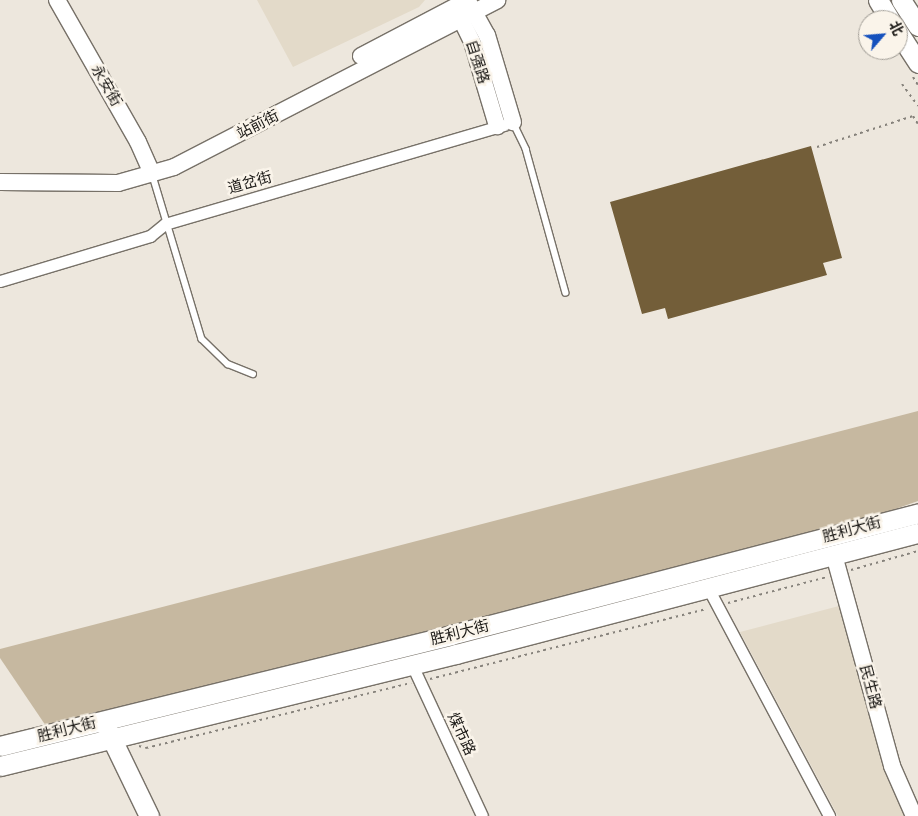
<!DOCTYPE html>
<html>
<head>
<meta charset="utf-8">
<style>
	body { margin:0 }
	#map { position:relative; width:918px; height:816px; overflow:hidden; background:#ede7dd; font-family:"Sofia Sans Condensed","Noto Sans SC",sans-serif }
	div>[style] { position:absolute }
	.built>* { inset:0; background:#e3dac9 }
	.green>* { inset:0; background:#c6b8a0 }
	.building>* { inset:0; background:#735e39 }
	.path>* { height:2px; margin-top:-1px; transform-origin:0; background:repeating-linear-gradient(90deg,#86827b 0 2.5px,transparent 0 6.5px) }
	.roads { filter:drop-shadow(1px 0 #777168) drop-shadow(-1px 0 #777168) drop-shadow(0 1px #777168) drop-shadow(0 -1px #777168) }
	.lane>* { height:5.5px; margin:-2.75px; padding:0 2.75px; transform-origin:2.75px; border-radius:2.75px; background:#fff }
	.street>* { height:11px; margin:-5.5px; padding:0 5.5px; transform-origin:5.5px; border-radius:5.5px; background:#fff }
	.secondary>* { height:16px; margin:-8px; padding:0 8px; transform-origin:8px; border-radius:8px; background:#fff }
	.primary>* { height:19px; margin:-9.5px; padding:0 9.5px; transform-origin:9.5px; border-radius:9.5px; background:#fff }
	span { translate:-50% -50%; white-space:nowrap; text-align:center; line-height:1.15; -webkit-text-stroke:5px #faf4ea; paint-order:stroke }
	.street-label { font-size:15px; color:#1a1815 }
	.north { position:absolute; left:858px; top:10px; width:50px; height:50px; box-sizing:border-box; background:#faf4ea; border:1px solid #a09c95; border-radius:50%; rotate:63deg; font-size:14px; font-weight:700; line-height:20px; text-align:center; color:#1a1815 }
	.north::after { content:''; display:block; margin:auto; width:18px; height:22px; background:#1551bd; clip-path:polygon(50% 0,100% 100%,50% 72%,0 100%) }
</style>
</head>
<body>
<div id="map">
	<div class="built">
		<i style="clip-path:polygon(257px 0,425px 0,419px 7px,293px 67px)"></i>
		<i style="clip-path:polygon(839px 606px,881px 755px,908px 816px,838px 816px,740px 632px)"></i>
	</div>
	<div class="green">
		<i style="clip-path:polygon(918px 411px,918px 501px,850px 525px,48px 729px,0 658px,0 649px)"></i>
	</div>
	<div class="building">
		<i style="clip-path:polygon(811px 146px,842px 258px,823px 263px,827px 275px,668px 319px,665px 308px,642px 314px,610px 202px)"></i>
	</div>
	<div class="path">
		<i style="left:913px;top:77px;width:9px;rotate:58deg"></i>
		<i style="left:902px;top:84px;width:27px;rotate:54deg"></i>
		<i style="left:817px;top:147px;width:101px;rotate:-17.9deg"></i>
		<i style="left:913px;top:116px;width:9px;rotate:58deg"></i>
		<i style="left:851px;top:570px;width:70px;rotate:-15.8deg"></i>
		<i style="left:728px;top:603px;width:102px;rotate:-14.7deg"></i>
		<i style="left:430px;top:679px;width:285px;rotate:-14.2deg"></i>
		<i style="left:139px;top:746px;width:7px;rotate:16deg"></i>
		<i style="left:146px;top:748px;width:273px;rotate:-13.8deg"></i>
	</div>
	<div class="roads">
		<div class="lane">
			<i style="left:514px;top:124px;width:28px;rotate:64deg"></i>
			<i style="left:526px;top:149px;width:149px;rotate:74.5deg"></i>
			<i style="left:153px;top:176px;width:170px;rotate:73.3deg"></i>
			<i style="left:202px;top:339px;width:36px;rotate:44deg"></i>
			<i style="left:228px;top:364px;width:27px;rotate:22deg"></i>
		</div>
		<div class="street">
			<i style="left:0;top:281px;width:157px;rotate:-16.7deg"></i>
			<i style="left:150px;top:236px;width:19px;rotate:-39deg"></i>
			<i style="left:165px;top:224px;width:353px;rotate:-16.3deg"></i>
			<i style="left:708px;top:588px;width:258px;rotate:62deg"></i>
			<i style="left:412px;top:665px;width:166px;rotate:65.1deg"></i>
		</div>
		<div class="secondary">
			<i style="left:57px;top:0;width:163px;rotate:60.3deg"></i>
			<i style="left:138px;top:142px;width:35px;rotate:66deg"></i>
			<i style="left:469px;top:3px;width:37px;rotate:61deg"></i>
			<i style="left:487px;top:35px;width:91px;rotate:73.4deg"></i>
			<i style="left:457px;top:11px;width:34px;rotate:64deg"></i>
			<i style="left:472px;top:42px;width:88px;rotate:73.4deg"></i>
			<i style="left:361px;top:56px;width:121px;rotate:-27.6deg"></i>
			<i style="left:0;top:182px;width:118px;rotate:0.5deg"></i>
			<i style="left:118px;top:183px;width:58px;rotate:-15.9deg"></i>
			<i style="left:174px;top:167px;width:364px;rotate:-27.3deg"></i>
			<i style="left:834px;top:555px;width:219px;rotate:74.6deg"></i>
			<i style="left:892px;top:766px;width:55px;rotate:66.3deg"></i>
		</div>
		<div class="primary">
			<i style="left:878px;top:0;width:23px;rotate:59deg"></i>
			<i style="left:901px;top:0;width:31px;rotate:57deg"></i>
			<i style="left:898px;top:32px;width:37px;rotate:57deg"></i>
			<i style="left:107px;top:729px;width:97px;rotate:64.2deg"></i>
			<i style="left:0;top:746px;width:464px;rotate:-13.8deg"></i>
			<i style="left:451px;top:635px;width:483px;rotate:-14.6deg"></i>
			<i style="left:0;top:766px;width:470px;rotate:-13.8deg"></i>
			<i style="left:456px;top:654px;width:478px;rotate:-14.7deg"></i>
		</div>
	</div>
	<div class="street-label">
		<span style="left:477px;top:62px;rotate:72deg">自强路</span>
		<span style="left:106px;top:86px;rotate:60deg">永安街</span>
		<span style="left:258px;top:125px;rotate:-27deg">站前街</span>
		<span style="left:250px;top:183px;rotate:-16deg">道岔街</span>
		<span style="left:852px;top:530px;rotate:-15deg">胜利大街</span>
		<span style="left:460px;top:633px;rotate:-14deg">胜利大街</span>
		<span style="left:870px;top:687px;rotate:75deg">民生路</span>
		<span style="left:67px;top:730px;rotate:-14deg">胜利大街</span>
		<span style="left:461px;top:734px;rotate:65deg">煤市路</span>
	</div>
	<div class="north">北</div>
</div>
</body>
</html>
